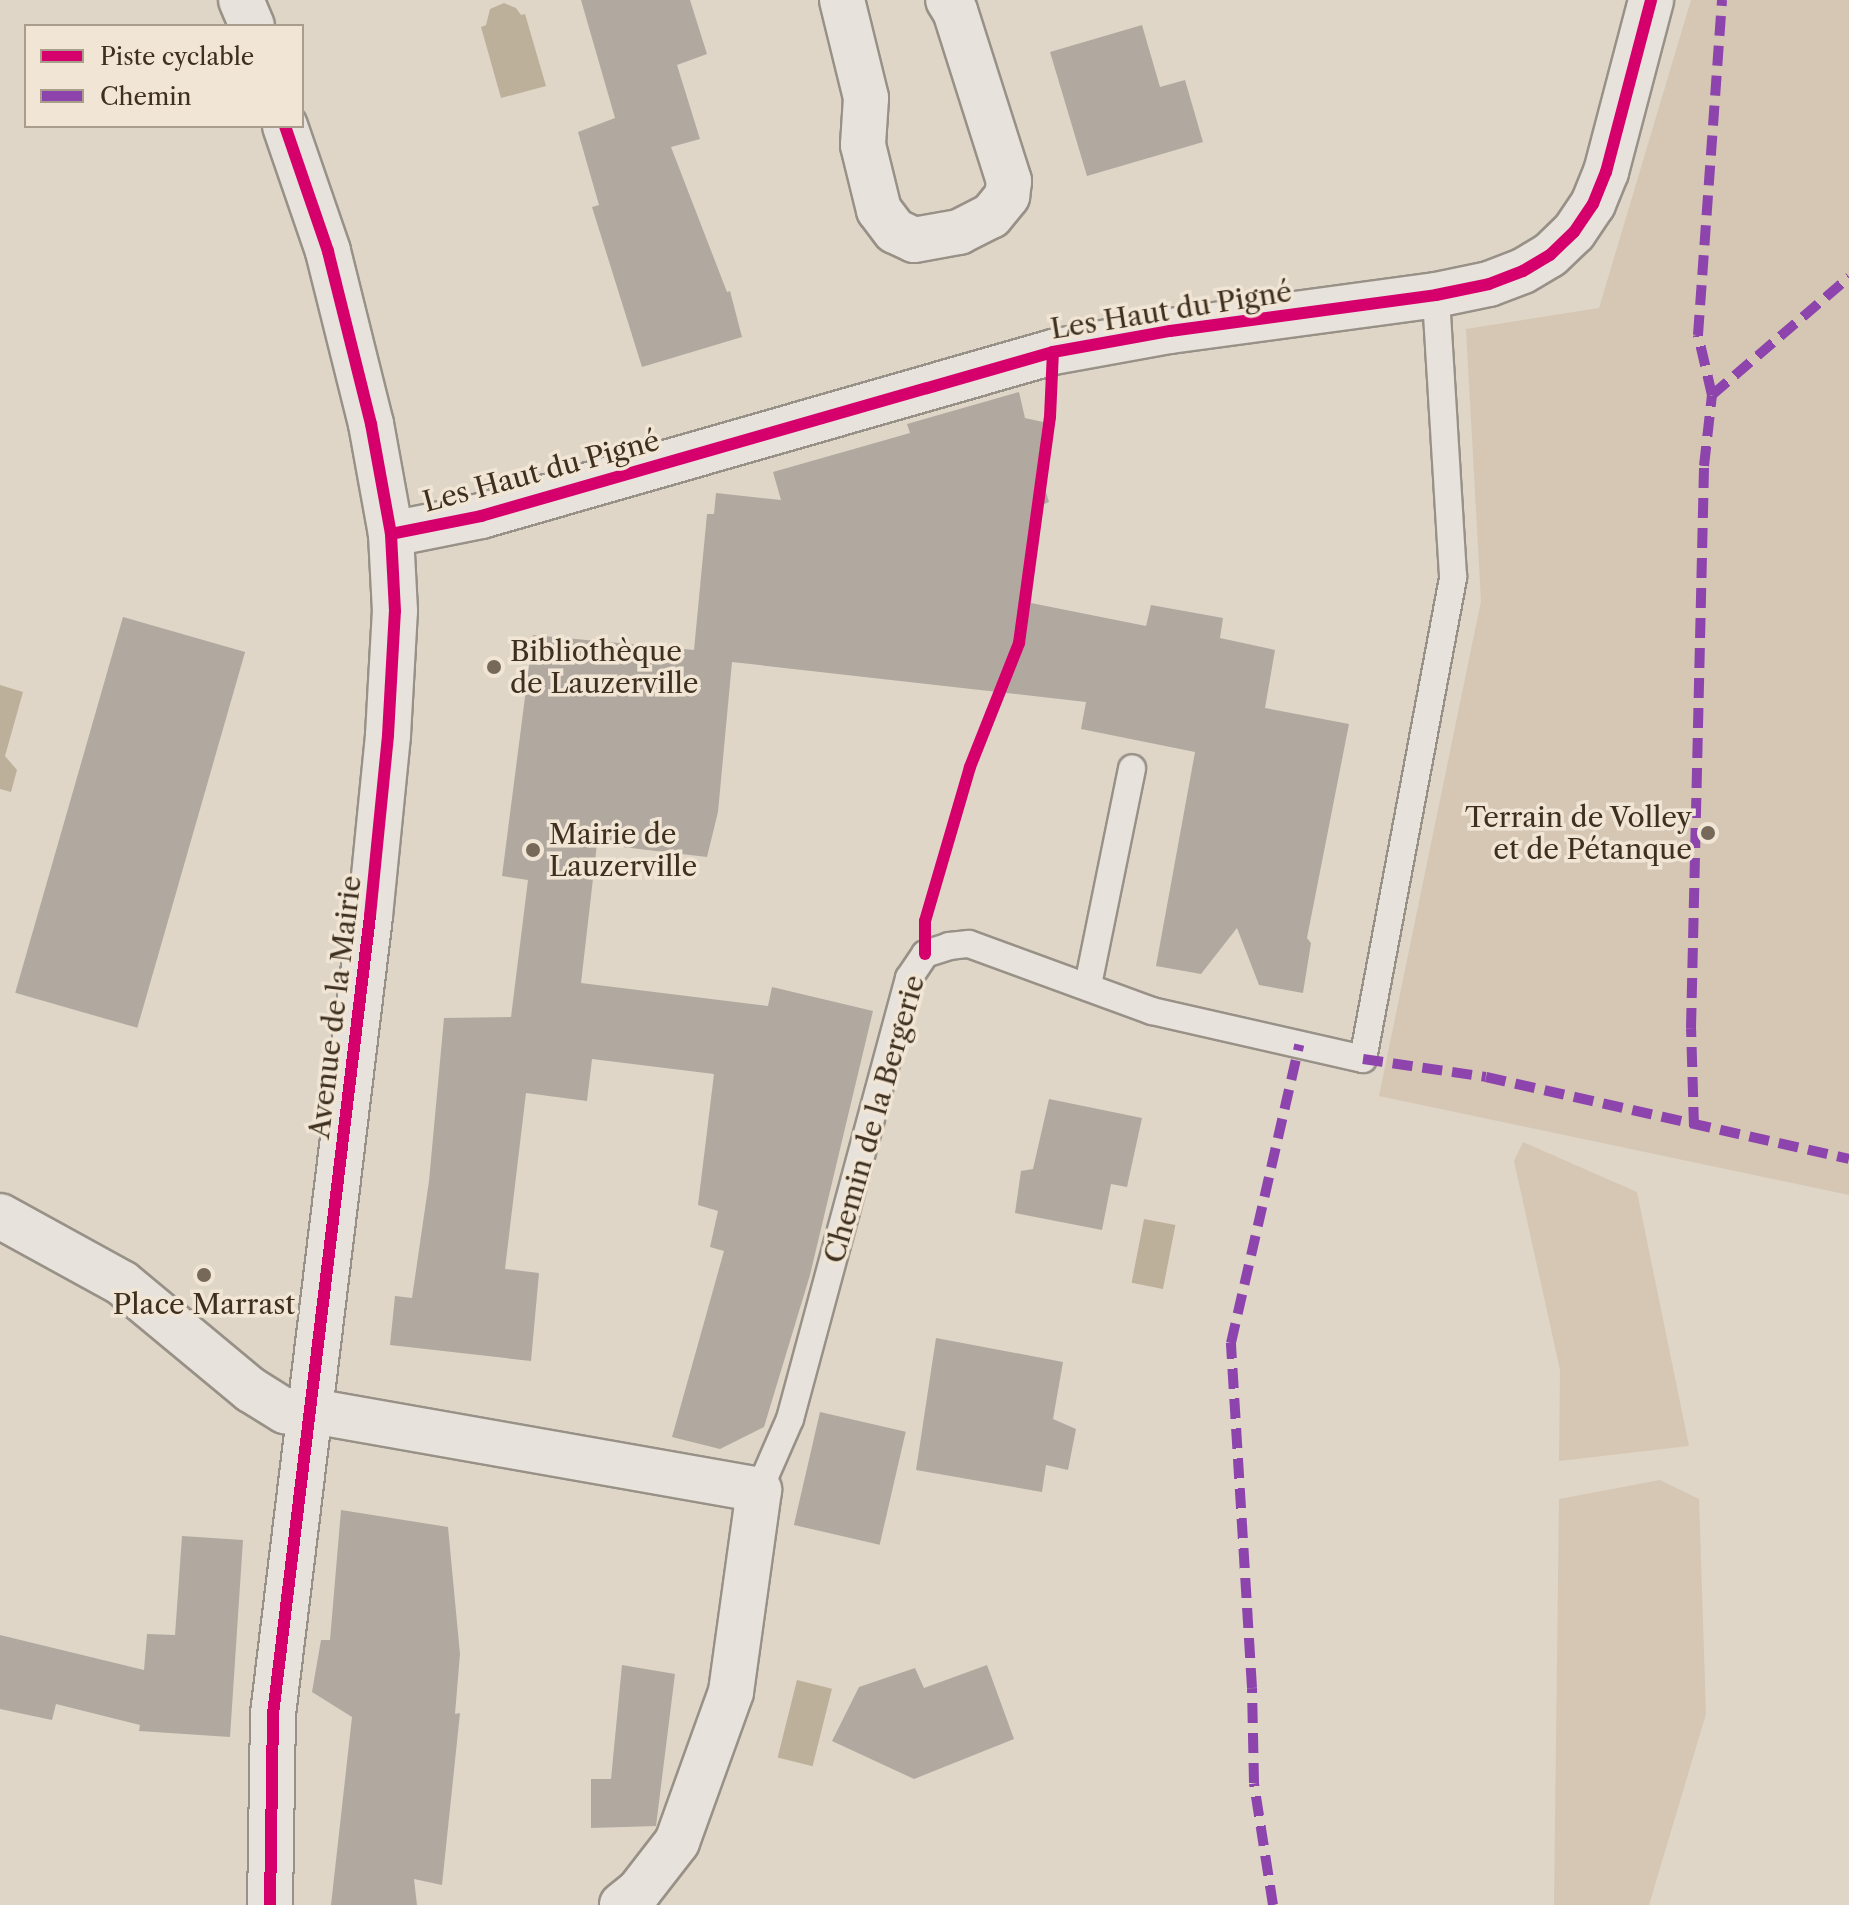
<!DOCTYPE html>
<html>
<head>
<meta charset="utf-8">
<style>
	body { margin:0 }
	#map { position:relative; width:1849px; height:1905px; overflow:hidden; background:#dfd6c8; font-family:"Libre Caslon Text",serif }
	div>[style] { position:absolute }
	.green>* { inset:0; background:#d5c7b4 }
	.water>* { inset:0; background:#bdb09b; transform-origin:0 0 }
	.building>* { inset:0; background:#b1a99f; transform-origin:0 0 }
	.roads { filter:drop-shadow(2px 0 #989187) drop-shadow(-2px 0 #989187) drop-shadow(0 2px #989187) drop-shadow(0 -2px #989187) }
	.service>* { height:26px; margin:-13px; padding:0 13px; transform-origin:13px; border-radius:13px; background:#e7e2db }
	.minor>* { height:44px; margin:-22px; padding:0 22px; transform-origin:22px; border-radius:22px; background:#e7e2db }
	.tertiary>* { height:44px; margin:-22px; padding:0 22px; transform-origin:22px; border-radius:22px; background:#e7e2db }
	.quiet>* { height:10px; margin-top:-5px; transform-origin:0; background:repeating-linear-gradient(90deg,#8e44ad 0 20px,transparent 0 30px) }
	.cycleway>* { height:12px; margin:-6px; padding:0 6px; transform-origin:6px; border-radius:6px; background:#d6006c }
	.dots>* { width:22px; height:22px; translate:-50% -50%; box-sizing:border-box; border:4px solid #f1e6d5; border-radius:50% }
	span { translate:-50% -50%; white-space:nowrap; text-align:center; line-height:1.15; -webkit-text-stroke:7px #f1e6d5; paint-order:stroke }
	.street-label { font-size:28px; color:#3e2f1e }
	.poi-label { font-size:28px; color:#3e2f1e }
	.left { translate:0 -50%; text-align:left }
	.right { translate:-100% -50%; text-align:right }
	.legend { position:absolute; left:24px; top:24px; width:280px; height:104px; box-sizing:border-box; background:#f1e6d5; border:2px solid #a99d8c; margin:0; padding:10px 14px; list-style:none; font-size:24px; color:#3e2f1e }
	.legend li { display:flex; align-items:center; gap:16px; height:40px }
	.legend b { width:40px; border:2px solid #a99d8c }
</style>
</head>
<body>
<div id="map">
	<div class="green">
		<i style="clip-path:polygon(1691px 0,1849px 0,1849px 1195px,1379px 1096px,1481px 601px,1466px 329px,1599px 308px)"></i>
		<i style="clip-path:polygon(1523px 1142px,1637px 1192px,1689px 1446px,1559px 1461px,1560px 1370px,1514px 1161px)"></i>
		<i style="clip-path:polygon(1660px 1480px,1699px 1499px,1706px 1714px,1649px 1905px,1554px 1905px,1559px 1499px)"></i>
	</div>
	<div class="water">
		<i style="clip-path:polygon(504px 3px,516px 8px,521px 15px,525px 14px,546px 86px,501px 98px,481px 27px,486px 25px,490px 9px)"></i>
		<i style="clip-path:polygon(0 685px,23px 692px,5px 756px,17px 770px,11px 792px,0 789px)"></i>
		<i style="left:1144px;top:1219px;width:32px;height:65px;rotate:11deg"></i>
		<i style="left:797px;top:1680px;width:36px;height:80px;rotate:14deg"></i>
	</div>
	<div class="building">
		<i style="clip-path:polygon(581px 0,690px 0,707px 54px,677px 65px,700px 139px,671px 147px,727px 292px,730px 291px,742px 337px,642px 367px,592px 207px,599px 205px,578px 132px,615px 118px)"></i>
		<i style="clip-path:polygon(1142px 25px,1160px 87px,1185px 80px,1203px 142px,1087px 176px,1050px 52px)"></i>
		<i style="clip-path:polygon(1019px 392px,1025px 418px,1043px 422px,1038px 466px,1049px 502px,1042px 505px,1031px 603px,1146px 626px,1151px 605px,1223px 618px,1220px 638px,1275px 650px,1265px 708px,1349px 724px,1307px 938px,1311px 943px,1303px 993px,1259px 985px,1237px 928px,1201px 974px,1156px 966px,1195px 752px,1081px 729px,1086px 702px,732px 662px,718px 812px,707px 857px,597px 844px,581px 983px,768px 1006px,772px 987px,873px 1011px,810px 1275px,764px 1427px,720px 1449px,672px 1437px,724px 1251px,710px 1247px,718px 1211px,698px 1205px,714px 1074px,592px 1059px,587px 1101px,526px 1093px,505px 1269px,539px 1273px,531px 1361px,390px 1345px,395px 1296px,412px 1298px,429px 1181px,444px 1018px,511px 1017px,528px 880px,502px 876px,533px 635px,694px 650px,707px 514px,714px 514px,716px 493px,781px 500px,773px 472px,910px 433px,907px 424px)"></i>
		<i style="left:123px;top:617px;width:127px;height:391px;rotate:16deg"></i>
		<i style="clip-path:polygon(1049px 1099px,1142px 1118px,1127px 1187px,1111px 1184px,1102px 1230px,1015px 1213px,1021px 1171px,1033px 1169px)"></i>
		<i style="clip-path:polygon(936px 1338px,1063px 1362px,1053px 1419px,1076px 1429px,1068px 1470px,1046px 1465px,1042px 1492px,916px 1470px)"></i>
		<i style="left:820px;top:1412px;width:88px;height:116px;rotate:13deg"></i>
		<i style="clip-path:polygon(341px 1510px,448px 1527px,460px 1654px,455px 1714px,460px 1713px,442px 1885px,414px 1879px,417px 1905px,331px 1905px,352px 1717px,312px 1692px,321px 1640px,330px 1640px)"></i>
		<i style="clip-path:polygon(182px 1536px,243px 1540px,230px 1737px,139px 1731px,140px 1725px,56px 1704px,52px 1720px,0 1709px,0 1635px,144px 1670px,147px 1634px,175px 1635px)"></i>
		<i style="clip-path:polygon(622px 1665px,675px 1674px,656px 1826px,591px 1828px,591px 1779px,611px 1779px)"></i>
		<i style="clip-path:polygon(987px 1665px,1014px 1739px,914px 1779px,832px 1741px,859px 1687px,915px 1668px,924px 1688px)"></i>
	</div>
	<div class="roads">
		<div class="service">
			<i style="left:1088px;top:985px;width:221px;rotate:-78.5deg"></i>
			<i style="left:759px;top:1490px;width:77px;rotate:-66.4deg"></i>
			<i style="left:790px;top:1419px;width:457px;rotate:-74.9deg"></i>
			<i style="left:909px;top:978px;width:29px;rotate:-56deg"></i>
			<i style="left:925px;top:954px;width:25px;rotate:-18deg"></i>
			<i style="left:949px;top:946px;width:20px;rotate:-6deg"></i>
			<i style="left:969px;top:944px;width:195px;rotate:20.1deg"></i>
			<i style="left:1152px;top:1011px;width:216px;rotate:12.8deg"></i>
			<i style="left:1363px;top:1059px;width:491px;rotate:-79.4deg"></i>
			<i style="left:1453px;top:576px;width:282px;rotate:-93.5deg"></i>
		</div>
		<div class="minor">
			<i style="left:842px;top:0;width:101px;rotate:76.2deg"></i>
			<i style="left:866px;top:98px;width:47px;rotate:93.7deg"></i>
			<i style="left:863px;top:145px;width:67px;rotate:76.2deg"></i>
			<i style="left:879px;top:210px;width:26px;rotate:53deg"></i>
			<i style="left:895px;top:231px;width:21px;rotate:25deg"></i>
			<i style="left:914px;top:240px;width:46px;rotate:-10.1deg"></i>
			<i style="left:959px;top:232px;width:36px;rotate:-27deg"></i>
			<i style="left:991px;top:216px;width:26px;rotate:-51deg"></i>
			<i style="left:1007px;top:196px;width:15px;rotate:-82deg"></i>
			<i style="left:1009px;top:181px;width:178px;rotate:-107.6deg"></i>
			<i style="left:955px;top:11px;width:13px;rotate:-122deg"></i>
			<i style="left:391px;top:534px;width:92px;rotate:-11.3deg"></i>
			<i style="left:481px;top:516px;width:595px;rotate:-16deg"></i>
			<i style="left:1053px;top:352px;width:119px;rotate:-10.2deg"></i>
			<i style="left:1170px;top:331px;width:268px;rotate:-7.7deg"></i>
			<i style="left:1436px;top:295px;width:54px;rotate:-11.7deg"></i>
			<i style="left:1489px;top:284px;width:36px;rotate:-21deg"></i>
			<i style="left:1523px;top:271px;width:31px;rotate:-31deg"></i>
			<i style="left:1550px;top:255px;width:33px;rotate:-44deg"></i>
			<i style="left:1574px;top:232px;width:34px;rotate:-56deg"></i>
			<i style="left:1593px;top:204px;width:35px;rotate:-68deg"></i>
			<i style="left:1606px;top:172px;width:178px;rotate:-75.3deg"></i>
			<i style="left:0;top:1216px;width:139px;rotate:28.8deg"></i>
			<i style="left:122px;top:1283px;width:168px;rotate:39.7deg"></i>
			<i style="left:251px;top:1390px;width:40px;rotate:32deg"></i>
			<i style="left:285px;top:1411px;width:27px"></i>
			<i style="left:312px;top:1411px;width:454px;rotate:10deg"></i>
			<i style="left:759px;top:1490px;width:204px;rotate:97.9deg"></i>
			<i style="left:731px;top:1692px;width:159px;rotate:109.8deg"></i>
			<i style="left:677px;top:1842px;width:62px;rotate:127.8deg"></i>
			<i style="left:639px;top:1891px;width:22px;rotate:141deg"></i>
		</div>
		<div class="tertiary">
			<i style="left:241px;top:0;width:28px;rotate:67deg"></i>
			<i style="left:270px;top:1905px;width:191px;rotate:-89.1deg"></i>
			<i style="left:273px;top:1714px;width:804px;rotate:-83.07deg"></i>
			<i style="left:370px;top:916px;width:182px;rotate:-84.3deg"></i>
			<i style="left:388px;top:735px;width:124px;rotate:-86.8deg"></i>
			<i style="left:395px;top:611px;width:77px;rotate:-93deg"></i>
			<i style="left:391px;top:534px;width:112px;rotate:-100.3deg"></i>
			<i style="left:371px;top:424px;width:178px;rotate:-104deg"></i>
			<i style="left:328px;top:251px;width:132px;rotate:-109deg"></i>
		</div>
	</div>
	<div class="quiet">
		<i style="left:1712px;top:395px;width:181px;rotate:-40.7deg"></i>
		<i style="left:1363px;top:1059px;width:124px;rotate:8.3deg"></i>
		<i style="left:1486px;top:1077px;width:372px;rotate:12.7deg"></i>
		<i style="left:1694px;top:1127px;width:99px;rotate:-91.7deg"></i>
		<i style="left:1691px;top:1028px;width:562px;rotate:-88.67deg"></i>
		<i style="left:1704px;top:466px;width:71px;rotate:-83.6deg"></i>
		<i style="left:1712px;top:395px;width:62px;rotate:-103.1deg"></i>
		<i style="left:1698px;top:335px;width:336px;rotate:-85.9deg"></i>
		<i style="left:1273px;top:1905px;width:123px;rotate:-98.9deg"></i>
		<i style="left:1254px;top:1783px;width:95px;rotate:-91.2deg"></i>
		<i style="left:1252px;top:1688px;width:346px;rotate:-93.5deg"></i>
		<i style="left:1231px;top:1343px;width:306px;rotate:-77.1deg"></i>
	</div>
	<div class="cycleway">
		<i style="left:391px;top:534px;width:92px;rotate:-11.3deg"></i>
		<i style="left:481px;top:516px;width:595px;rotate:-16deg"></i>
		<i style="left:1053px;top:352px;width:119px;rotate:-10.2deg"></i>
		<i style="left:1170px;top:331px;width:268px;rotate:-7.7deg"></i>
		<i style="left:1436px;top:295px;width:54px;rotate:-11.7deg"></i>
		<i style="left:1489px;top:284px;width:36px;rotate:-21deg"></i>
		<i style="left:1523px;top:271px;width:31px;rotate:-31deg"></i>
		<i style="left:1550px;top:255px;width:33px;rotate:-44deg"></i>
		<i style="left:1574px;top:232px;width:34px;rotate:-56deg"></i>
		<i style="left:1593px;top:204px;width:35px;rotate:-68deg"></i>
		<i style="left:1606px;top:172px;width:178px;rotate:-75.3deg"></i>
		<i style="left:925px;top:954px;width:33px;rotate:-90deg"></i>
		<i style="left:925px;top:921px;width:160px;rotate:-73.7deg"></i>
		<i style="left:970px;top:767px;width:133px;rotate:-68.4deg"></i>
		<i style="left:1019px;top:643px;width:228px;rotate:-82.2deg"></i>
		<i style="left:1050px;top:417px;width:65px;rotate:-87.4deg"></i>
		<i style="left:270px;top:1905px;width:191px;rotate:-89.1deg"></i>
		<i style="left:273px;top:1714px;width:804px;rotate:-83.07deg"></i>
		<i style="left:370px;top:916px;width:182px;rotate:-84.3deg"></i>
		<i style="left:388px;top:735px;width:124px;rotate:-86.8deg"></i>
		<i style="left:395px;top:611px;width:77px;rotate:-93deg"></i>
		<i style="left:391px;top:534px;width:112px;rotate:-100.3deg"></i>
		<i style="left:371px;top:424px;width:178px;rotate:-104deg"></i>
		<i style="left:328px;top:251px;width:132px;rotate:-109deg"></i>
	</div>
	<div class="dots">
		<i style="left:494px;top:667px;background:#76695a"></i>
		<i style="left:1708px;top:833px;background:#76695a"></i>
		<i style="left:533px;top:850px;background:#76695a"></i>
		<i style="left:204px;top:1275px;background:#76695a"></i>
	</div>
	<div class="street-label">
		<span style="left:1171px;top:310px;rotate:-9deg">Les Haut du Pigné</span>
		<span style="left:541px;top:471px;rotate:-15deg">Les Haut du Pigné</span>
		<span style="left:335px;top:1007px;rotate:-83deg">Avenue de la Mairie</span>
		<span style="left:874px;top:1119px;rotate:-74deg">Chemin de la Bergerie</span>
	</div>
	<div class="poi-label">
		<span class="left" style="left:510px;top:667px">Bibliothèque<br>de Lauzerville</span>
		<span class="right" style="left:1692px;top:833px">Terrain de Volley<br>et de Pétanque</span>
		<span class="left" style="left:549px;top:850px">Mairie de<br>Lauzerville</span>
		<span style="left:204px;top:1304px">Place Marrast</span>
	</div>
	<ul class="legend">
	<li><b style="height:10px;background:#d6006c"></b>Piste cyclable</li>
	<li><b style="height:10px;background:#8e44ad"></b>Chemin</li>
	</ul>
</div>
</body>
</html>
